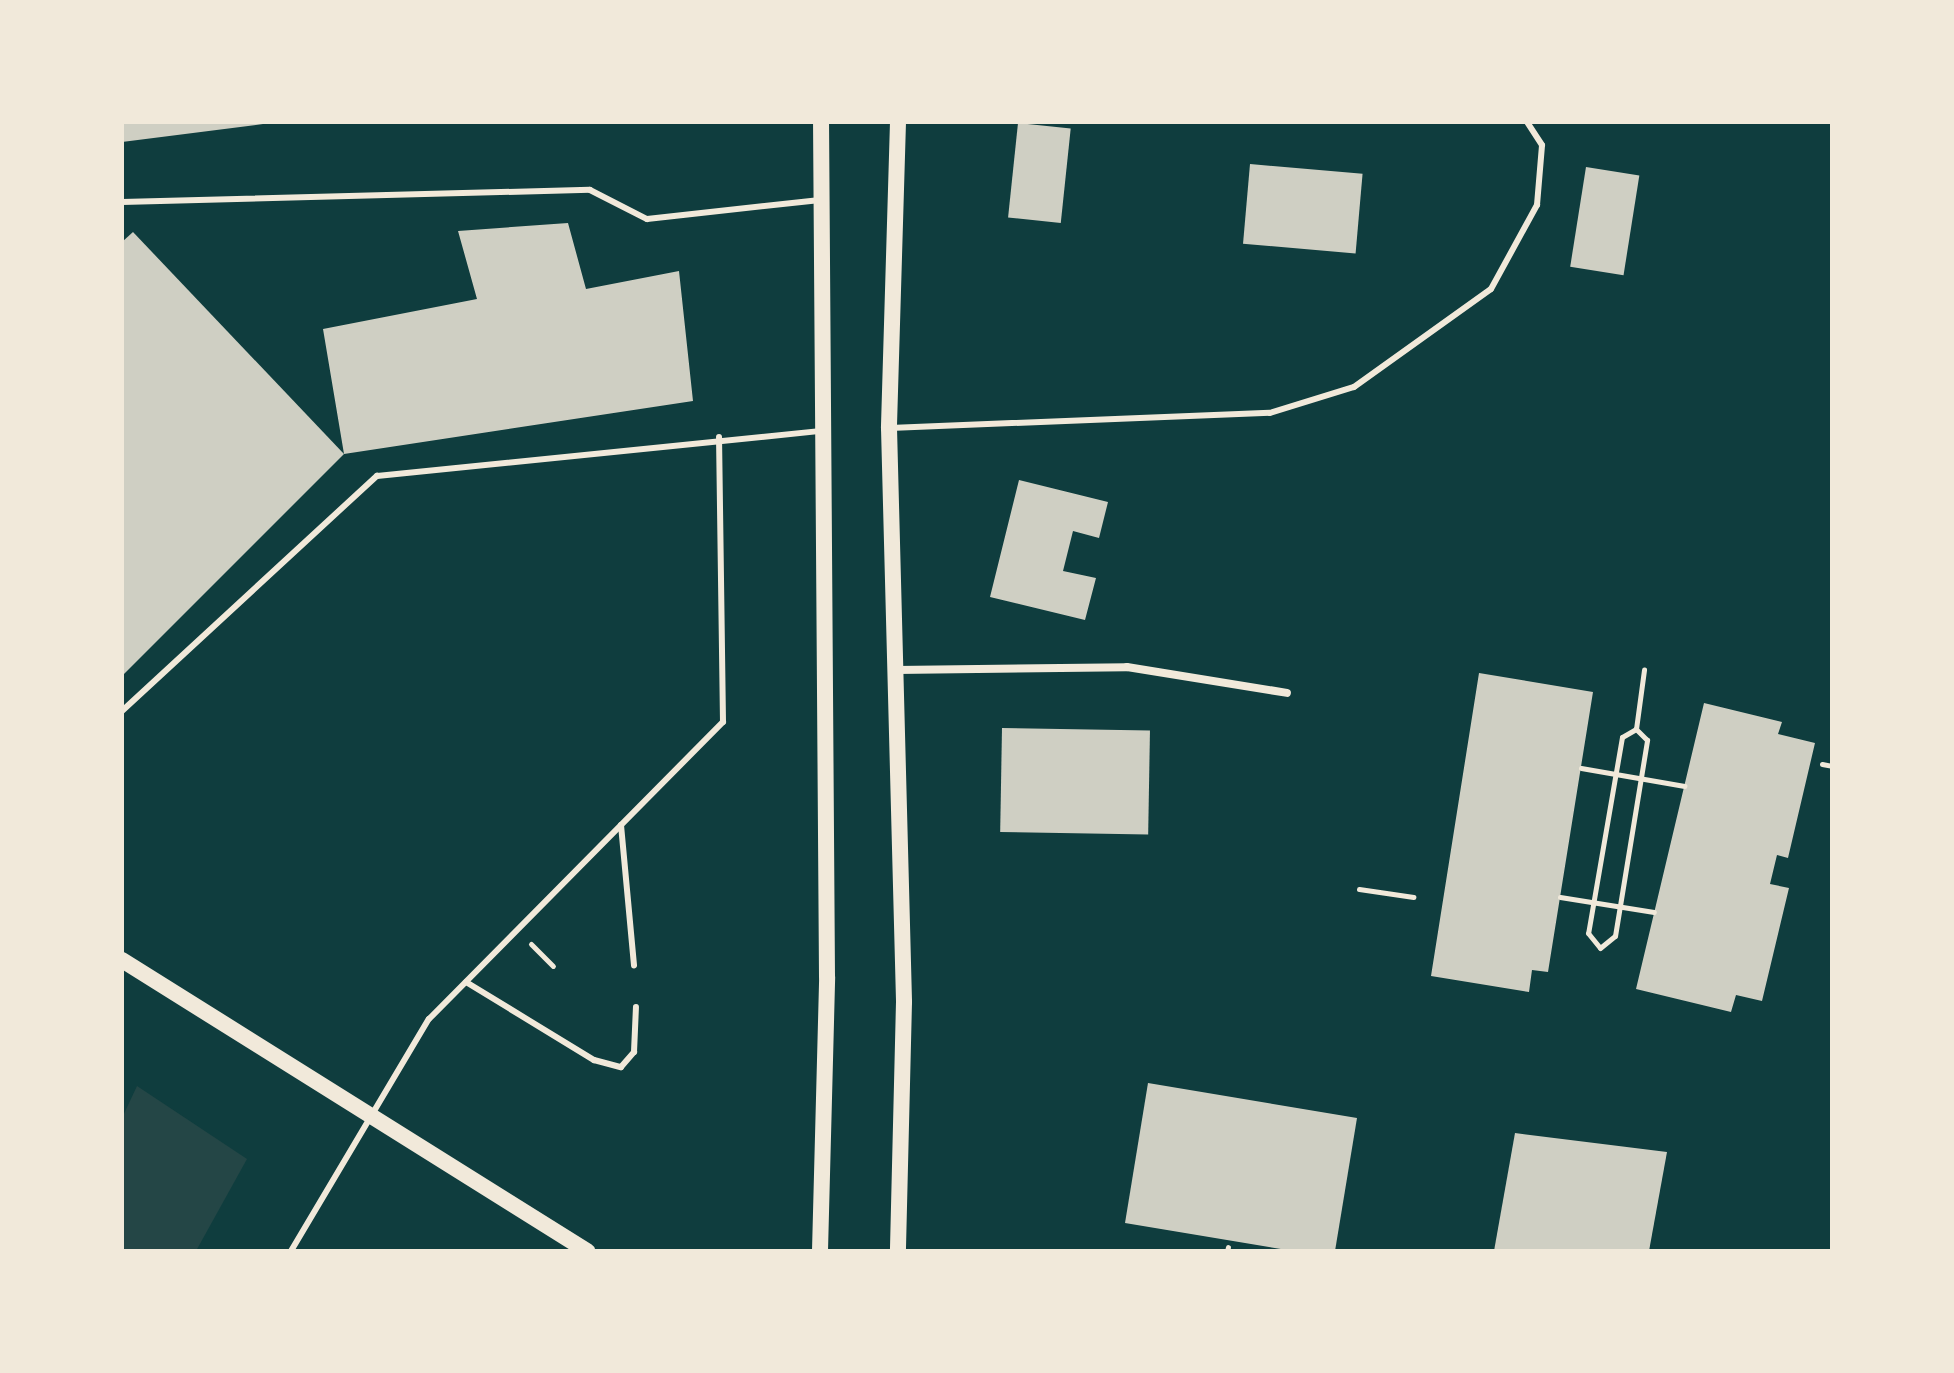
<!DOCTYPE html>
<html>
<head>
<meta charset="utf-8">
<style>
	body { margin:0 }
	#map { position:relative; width:1954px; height:1373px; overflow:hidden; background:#0f3d3e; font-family:"DM Sans",sans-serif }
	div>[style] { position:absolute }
	.green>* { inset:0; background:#244646 }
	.building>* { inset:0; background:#cfcfc3; transform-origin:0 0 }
	.path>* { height:5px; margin:-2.5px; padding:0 2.5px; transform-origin:2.5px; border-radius:2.5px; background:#f1e9da }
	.service>* { height:6px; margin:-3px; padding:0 3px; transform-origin:3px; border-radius:3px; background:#f1e9da }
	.minor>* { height:8px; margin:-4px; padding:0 4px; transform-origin:4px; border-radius:4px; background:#f1e9da }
	.secondary>* { height:16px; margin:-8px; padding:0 8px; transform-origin:8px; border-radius:8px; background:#f1e9da }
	span { translate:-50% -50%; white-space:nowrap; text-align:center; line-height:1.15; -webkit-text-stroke:8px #f1e9da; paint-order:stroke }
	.frame { position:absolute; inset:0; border:124px solid #f1e9da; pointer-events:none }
</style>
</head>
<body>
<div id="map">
	<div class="green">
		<i style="clip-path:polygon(137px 1086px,247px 1159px,196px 1251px,122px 1251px,122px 1118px)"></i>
	</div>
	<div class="building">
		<i style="clip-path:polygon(122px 122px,263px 122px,263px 124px,122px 142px)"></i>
		<i style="left:1018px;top:123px;width:53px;height:95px;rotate:6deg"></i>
		<i style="left:1250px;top:164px;width:113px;height:80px;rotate:5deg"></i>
		<i style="left:1586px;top:167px;width:54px;height:101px;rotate:9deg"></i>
		<i style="clip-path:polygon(568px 223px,586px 289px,679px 271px,693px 401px,344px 454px,323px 329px,477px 299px,458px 231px)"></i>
		<i style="clip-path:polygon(133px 232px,344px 454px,122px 676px,122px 242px)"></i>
		<i style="clip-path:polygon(1019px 480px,1108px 502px,1099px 538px,1073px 531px,1063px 571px,1096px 578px,1085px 620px,990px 597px)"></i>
		<i style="clip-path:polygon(1479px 673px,1593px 692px,1548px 972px,1532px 970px,1529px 992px,1431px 976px)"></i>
		<i style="clip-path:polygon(1704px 703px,1782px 722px,1778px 734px,1815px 743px,1788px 858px,1777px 855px,1770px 884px,1789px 888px,1762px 1001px,1736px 995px,1731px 1012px,1636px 989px)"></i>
		<i style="left:1002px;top:728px;width:148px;height:104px;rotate:1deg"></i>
		<i style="clip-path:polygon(1148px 1083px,1357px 1118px,1335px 1251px,1293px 1251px,1125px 1223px)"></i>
		<i style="clip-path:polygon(1515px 1133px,1667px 1152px,1649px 1251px,1494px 1251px)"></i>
	</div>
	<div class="path">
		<i style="left:1636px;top:729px;width:16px;rotate:150deg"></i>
		<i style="left:1622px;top:737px;width:199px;rotate:99.8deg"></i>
		<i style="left:1588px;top:933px;width:19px;rotate:51deg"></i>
		<i style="left:1600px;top:948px;width:19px;rotate:-39deg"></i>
		<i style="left:1615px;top:936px;width:199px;rotate:-80.7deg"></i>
		<i style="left:1647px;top:740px;width:16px;rotate:-135deg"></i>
		<i style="left:1636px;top:729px;width:60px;rotate:-82.3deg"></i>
		<i style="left:1822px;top:764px;width:10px;rotate:11deg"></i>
		<i style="left:1581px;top:768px;width:105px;rotate:9.9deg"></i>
		<i style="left:1359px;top:889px;width:55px;rotate:8.4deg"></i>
		<i style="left:1560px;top:897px;width:95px;rotate:9.1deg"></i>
		<i style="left:531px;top:944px;width:31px;rotate:45deg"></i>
		<i style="left:1227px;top:1251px;width:4px;rotate:-76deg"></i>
	</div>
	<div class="service">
		<i style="left:122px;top:202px;width:468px;rotate:-1.5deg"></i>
		<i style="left:590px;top:190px;width:64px;rotate:27deg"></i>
		<i style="left:647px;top:219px;width:174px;rotate:-6.3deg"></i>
		<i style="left:890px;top:428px;width:380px;rotate:-2.3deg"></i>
		<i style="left:1270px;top:413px;width:88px;rotate:-17.2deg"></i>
		<i style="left:1354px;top:387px;width:168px;rotate:-35.6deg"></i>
		<i style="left:1491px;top:289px;width:96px;rotate:-61.3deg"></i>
		<i style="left:1537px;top:205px;width:60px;rotate:-85.2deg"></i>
		<i style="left:1542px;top:145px;width:27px;rotate:-123deg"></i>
		<i style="left:122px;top:711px;width:347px;rotate:-42.7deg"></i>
		<i style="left:377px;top:476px;width:444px;rotate:-5.8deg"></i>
		<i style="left:621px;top:825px;width:141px;rotate:84.7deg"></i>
		<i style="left:466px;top:982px;width:150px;rotate:31.4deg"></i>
		<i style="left:594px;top:1060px;width:28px;rotate:15deg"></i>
		<i style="left:621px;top:1067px;width:20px;rotate:-49deg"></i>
		<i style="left:634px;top:1052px;width:45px;rotate:-87.5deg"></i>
		<i style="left:291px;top:1251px;width:270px;rotate:-59.3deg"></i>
		<i style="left:429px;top:1019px;width:418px;rotate:-45.3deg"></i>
		<i style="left:723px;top:722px;width:285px;rotate:-90.8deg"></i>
	</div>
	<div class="minor">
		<i style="left:896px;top:670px;width:231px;rotate:-0.7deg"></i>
		<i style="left:1127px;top:667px;width:162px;rotate:9.2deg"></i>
	</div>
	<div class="secondary">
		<i style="left:898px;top:122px;width:306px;rotate:91.7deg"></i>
		<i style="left:889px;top:428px;width:574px;rotate:88.5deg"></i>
		<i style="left:904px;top:1002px;width:249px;rotate:91.4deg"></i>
		<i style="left:122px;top:960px;width:549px;rotate:32.04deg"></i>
		<i style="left:820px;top:1251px;width:274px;rotate:-88.5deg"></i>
		<i style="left:827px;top:977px;width:855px;rotate:-90.4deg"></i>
	</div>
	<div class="frame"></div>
</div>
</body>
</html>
